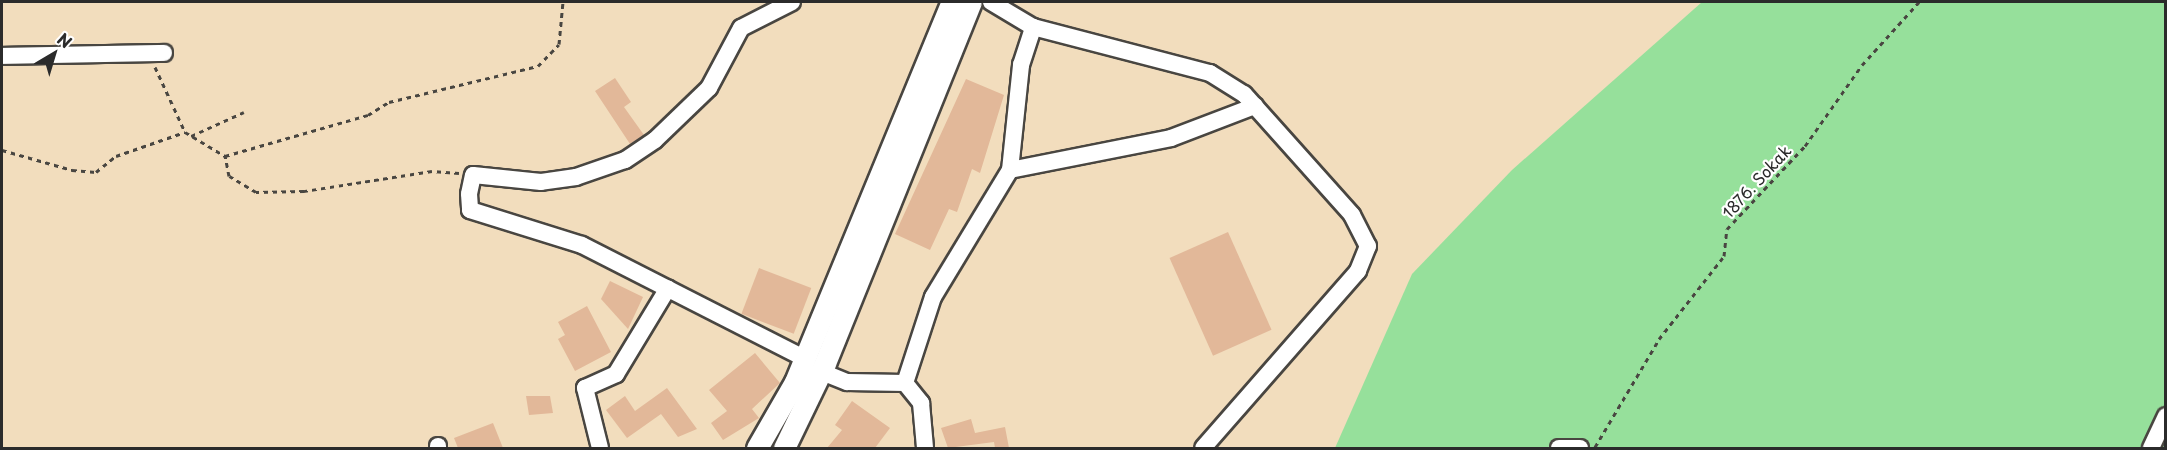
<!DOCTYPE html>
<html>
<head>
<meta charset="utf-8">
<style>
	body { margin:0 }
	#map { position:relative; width:2167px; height:450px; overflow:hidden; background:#f2ddbd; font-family:"Playpen Sans",sans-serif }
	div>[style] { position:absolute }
	.green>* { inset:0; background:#96e09b }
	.building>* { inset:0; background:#e2b899; transform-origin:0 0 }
	.path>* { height:3px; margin-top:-1.5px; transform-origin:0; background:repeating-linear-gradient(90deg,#494641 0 4.5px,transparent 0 9px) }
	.roads { filter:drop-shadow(2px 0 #494641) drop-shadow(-2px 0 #494641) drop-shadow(0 2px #494641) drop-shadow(0 -2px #494641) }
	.minor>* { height:16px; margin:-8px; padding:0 8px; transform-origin:8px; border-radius:8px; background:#fff }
	.tertiary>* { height:21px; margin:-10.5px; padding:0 10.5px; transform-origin:10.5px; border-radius:10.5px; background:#fff }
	span { translate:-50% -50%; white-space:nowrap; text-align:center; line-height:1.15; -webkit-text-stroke:4.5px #fff; paint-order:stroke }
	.street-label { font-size:16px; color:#2b2b2b }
	.frame { position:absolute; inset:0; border:3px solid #2b2b2b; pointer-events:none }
	.north { position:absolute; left:24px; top:24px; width:60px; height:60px; -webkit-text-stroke:4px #fff; paint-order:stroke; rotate:38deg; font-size:16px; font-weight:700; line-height:24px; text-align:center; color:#2b2b2b }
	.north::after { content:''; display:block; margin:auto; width:21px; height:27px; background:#2b2b2b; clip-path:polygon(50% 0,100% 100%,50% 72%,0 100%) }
</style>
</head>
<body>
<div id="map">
	<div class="green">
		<i style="clip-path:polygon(1702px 2px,2165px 2px,2165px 448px,1335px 448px,1412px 274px,1512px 170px)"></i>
	</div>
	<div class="building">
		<i style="clip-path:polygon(615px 78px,631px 102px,624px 107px,644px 135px,630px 144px,595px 91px)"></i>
		<i style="clip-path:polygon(966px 79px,1004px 95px,980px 173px,972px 169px,957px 212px,949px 209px,930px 250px,895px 234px)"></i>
		<i style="left:1228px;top:232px;width:107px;height:64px;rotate:66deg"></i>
		<i style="left:759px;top:268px;width:56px;height:49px;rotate:21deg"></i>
		<i style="clip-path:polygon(610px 281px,643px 297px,628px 329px,601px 299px)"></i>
		<i style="clip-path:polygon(587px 306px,611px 352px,575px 371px,558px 339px,565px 335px,558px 322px)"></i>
		<i style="clip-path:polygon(755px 353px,780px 383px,752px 409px,759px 418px,723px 440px,711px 423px,727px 411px,709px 390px)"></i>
		<i style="clip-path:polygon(667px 388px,697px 429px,678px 437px,661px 414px,627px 438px,606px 410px,625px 396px,635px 411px)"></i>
		<i style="clip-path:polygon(526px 396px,550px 396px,553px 413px,529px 415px)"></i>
		<i style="clip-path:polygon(852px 401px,890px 428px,875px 448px,827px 448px,842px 430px,835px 425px)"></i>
		<i style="clip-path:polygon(971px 419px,975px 433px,1005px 427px,1009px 448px,995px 448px,994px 442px,948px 448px,941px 428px)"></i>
		<i style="clip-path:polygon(493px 423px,503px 448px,458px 448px,454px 438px)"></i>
	</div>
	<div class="path">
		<i style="left:155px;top:67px;width:72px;rotate:65.2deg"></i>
		<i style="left:185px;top:132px;width:47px;rotate:31deg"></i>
		<i style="left:191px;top:136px;width:58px;rotate:-24.4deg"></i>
		<i style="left:2px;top:150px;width:73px;rotate:15.9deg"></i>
		<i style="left:72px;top:170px;width:24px;rotate:5deg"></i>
		<i style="left:96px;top:172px;width:26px;rotate:-39deg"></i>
		<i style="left:116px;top:156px;width:73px;rotate:-19.2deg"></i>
		<i style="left:459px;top:173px;width:27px;rotate:-176deg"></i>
		<i style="left:432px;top:171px;width:130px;rotate:171.1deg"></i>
		<i style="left:304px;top:191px;width:48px;rotate:178.8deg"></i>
		<i style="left:256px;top:192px;width:31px;rotate:-149deg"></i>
		<i style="left:229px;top:176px;width:20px;rotate:-101deg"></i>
		<i style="left:225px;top:156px;width:149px;rotate:-16deg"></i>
		<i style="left:368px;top:115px;width:25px;rotate:-32deg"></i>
		<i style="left:389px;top:102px;width:153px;rotate:-13.6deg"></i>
		<i style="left:538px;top:66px;width:30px;rotate:-46deg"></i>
		<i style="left:559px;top:44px;width:42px;rotate:-84.6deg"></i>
		<i style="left:1595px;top:447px;width:126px;rotate:-59.3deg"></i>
		<i style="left:1659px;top:339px;width:105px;rotate:-51.9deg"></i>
		<i style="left:1724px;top:256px;width:27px;rotate:-84deg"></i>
		<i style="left:1727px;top:229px;width:114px;rotate:-46.8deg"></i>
		<i style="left:1805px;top:146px;width:99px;rotate:-54.9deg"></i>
		<i style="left:1862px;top:65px;width:85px;rotate:-47.9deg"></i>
	</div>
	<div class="roads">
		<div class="minor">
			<i style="left:792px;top:2px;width:57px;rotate:153deg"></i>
			<i style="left:741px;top:28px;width:68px;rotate:118.1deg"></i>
			<i style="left:709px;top:88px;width:75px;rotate:136.1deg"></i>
			<i style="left:655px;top:140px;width:36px;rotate:146deg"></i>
			<i style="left:625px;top:160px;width:52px;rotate:160.9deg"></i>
			<i style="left:576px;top:177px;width:35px;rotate:172deg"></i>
			<i style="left:541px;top:182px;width:68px;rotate:-174.1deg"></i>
			<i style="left:473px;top:175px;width:19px;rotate:102deg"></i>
			<i style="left:469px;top:194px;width:16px;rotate:86deg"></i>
			<i style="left:470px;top:210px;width:117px;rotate:17.4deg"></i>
			<i style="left:582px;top:245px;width:249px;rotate:27deg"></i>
			<i style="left:991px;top:2px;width:49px;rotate:30.8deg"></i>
			<i style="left:1033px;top:27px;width:183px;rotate:14.6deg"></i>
			<i style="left:1210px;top:73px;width:40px;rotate:32deg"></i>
			<i style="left:1244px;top:94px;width:162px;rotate:48.2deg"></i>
			<i style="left:1352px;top:215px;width:35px;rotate:63deg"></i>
			<i style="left:1368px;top:246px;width:27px;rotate:112deg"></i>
			<i style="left:1358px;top:271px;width:235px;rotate:131.2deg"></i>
			<i style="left:2px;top:56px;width:162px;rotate:-1.1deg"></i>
			<i style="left:1010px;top:170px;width:164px;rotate:-11.2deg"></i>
			<i style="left:1171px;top:138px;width:90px;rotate:-20.9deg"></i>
			<i style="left:822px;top:372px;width:27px;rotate:22deg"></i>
			<i style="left:847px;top:382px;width:58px;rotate:1deg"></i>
			<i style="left:905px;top:383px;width:26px;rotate:51deg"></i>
			<i style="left:921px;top:403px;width:45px;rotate:84.9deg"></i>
			<i style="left:905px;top:383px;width:90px;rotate:-72deg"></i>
			<i style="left:933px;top:297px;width:149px;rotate:-58.8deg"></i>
			<i style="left:1010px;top:170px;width:106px;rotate:-84deg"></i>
			<i style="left:1021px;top:65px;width:40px;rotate:-72deg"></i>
			<i style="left:438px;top:446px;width:2px;rotate:90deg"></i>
			<i style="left:600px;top:448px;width:62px;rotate:-104deg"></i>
			<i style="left:585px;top:388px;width:34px;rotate:-24deg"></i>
			<i style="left:616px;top:374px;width:100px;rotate:-58.8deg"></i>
			<i style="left:1559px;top:448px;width:21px"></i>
			<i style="left:2151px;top:448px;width:35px;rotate:-65deg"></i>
		</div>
		<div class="tertiary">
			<i style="left:757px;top:448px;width:76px;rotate:-60.1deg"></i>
			<i style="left:795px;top:382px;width:411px;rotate:-67.6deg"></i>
			<i style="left:784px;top:448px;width:94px;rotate:-64.2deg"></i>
			<i style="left:825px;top:363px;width:389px;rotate:-68deg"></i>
		</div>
	</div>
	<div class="street-label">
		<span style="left:1756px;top:181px;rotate:-47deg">1876. Sokak</span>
	</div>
	<div class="frame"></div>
	<div class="north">N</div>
</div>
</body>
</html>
